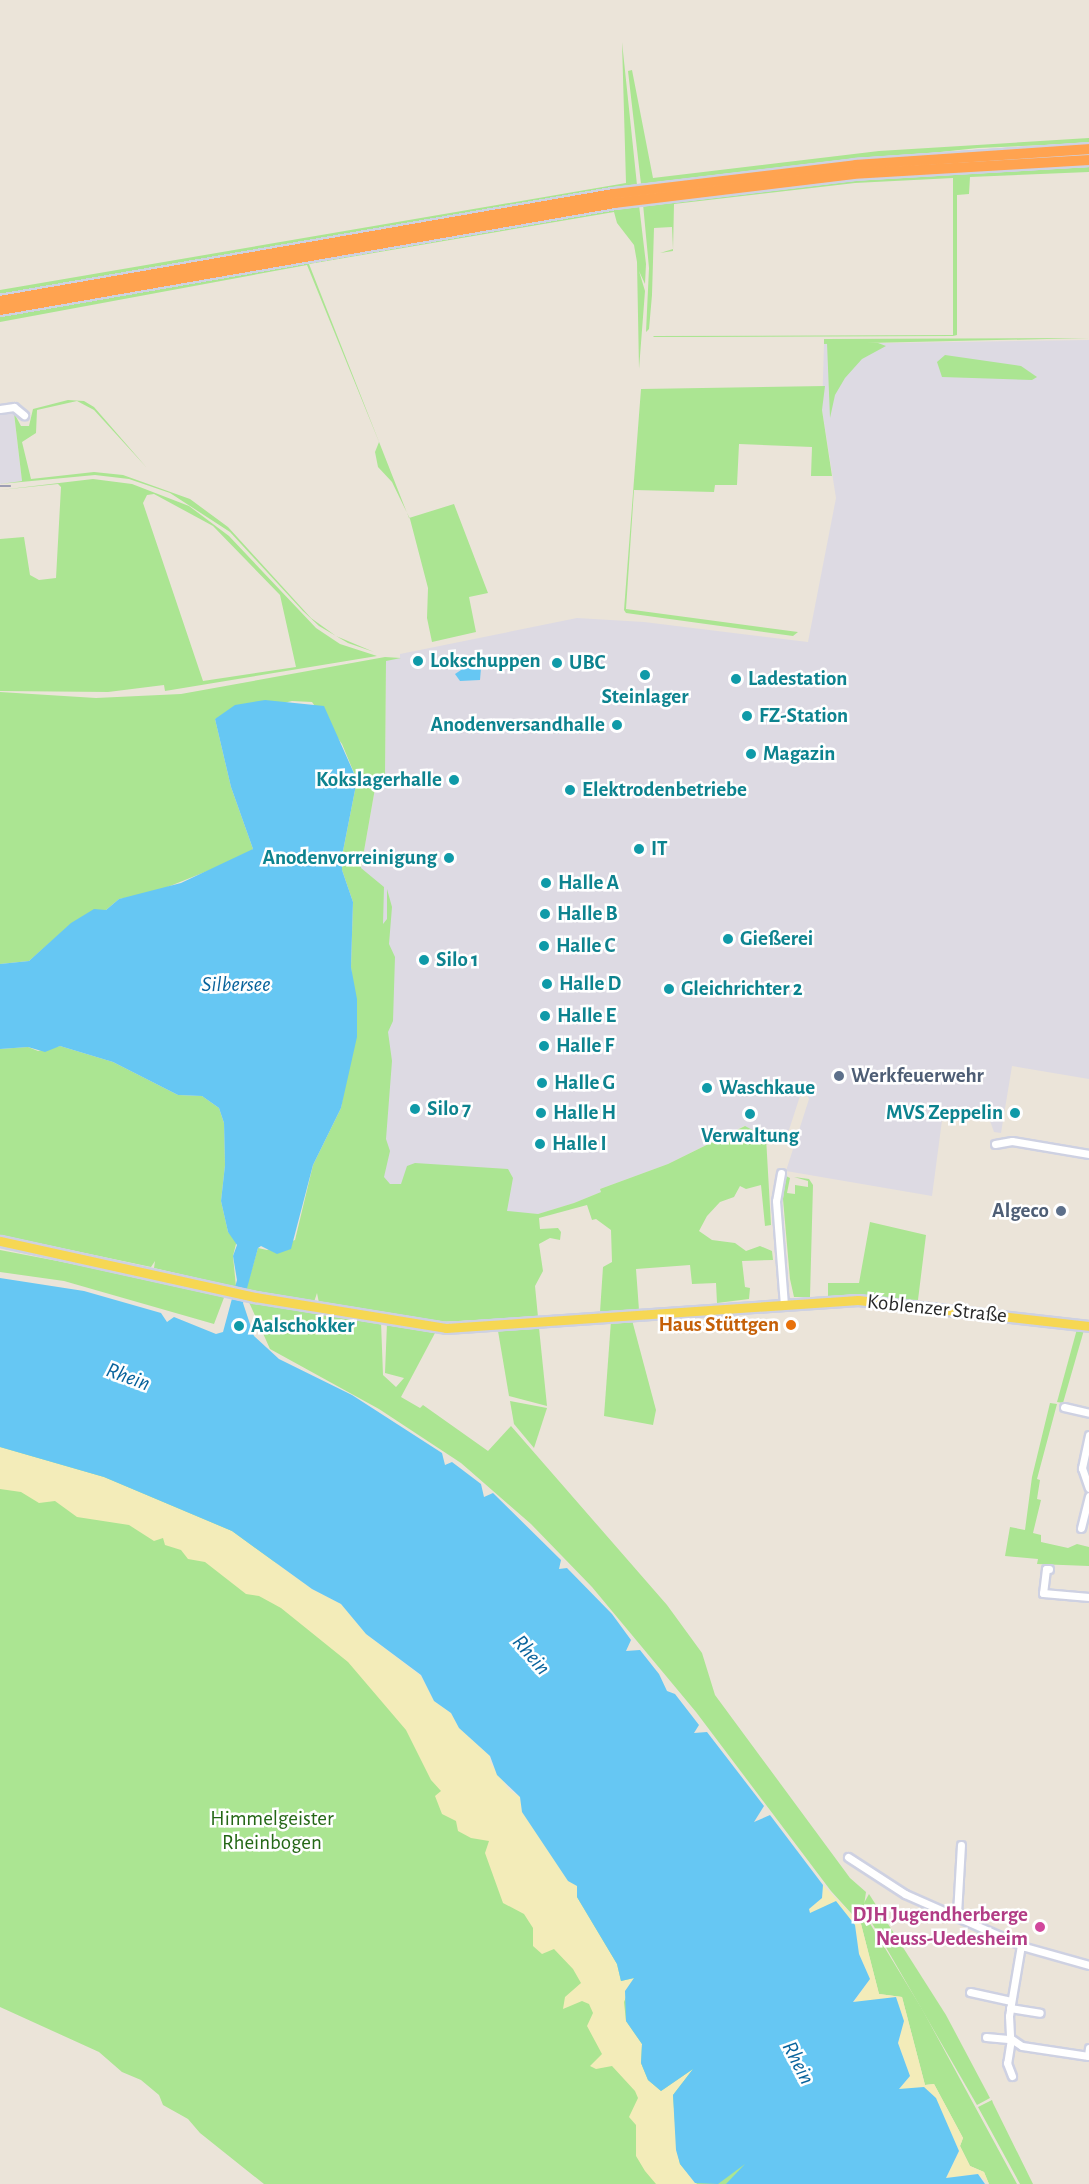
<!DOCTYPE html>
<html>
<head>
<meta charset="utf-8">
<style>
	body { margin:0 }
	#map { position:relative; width:1089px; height:2184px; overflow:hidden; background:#ebe4d9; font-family:"Alegreya Sans",sans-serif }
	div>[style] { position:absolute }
	.industrial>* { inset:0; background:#dddae3 }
	.green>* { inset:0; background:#abe592 }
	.sand>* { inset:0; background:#f3ecb9 }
	.water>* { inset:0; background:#66c7f3 }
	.roads { filter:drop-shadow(2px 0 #ced1e2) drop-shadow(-2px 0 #ced1e2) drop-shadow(0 2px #ced1e2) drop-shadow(0 -2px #ced1e2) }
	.minor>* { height:7px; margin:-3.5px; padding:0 3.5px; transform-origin:3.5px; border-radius:3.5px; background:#fff }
	.major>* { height:9px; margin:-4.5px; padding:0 4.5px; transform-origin:4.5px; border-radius:4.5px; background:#f6d753 }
	.highway>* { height:10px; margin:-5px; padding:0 5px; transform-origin:5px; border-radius:5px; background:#ffa350 }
	.rail>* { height:1.5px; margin:-0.75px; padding:0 0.75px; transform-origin:0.75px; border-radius:0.75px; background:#9c9eb3 }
	.dots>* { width:16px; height:16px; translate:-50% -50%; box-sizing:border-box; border:3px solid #fff; border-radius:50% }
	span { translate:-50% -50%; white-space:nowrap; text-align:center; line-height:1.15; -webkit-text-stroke:5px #fff; paint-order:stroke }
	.culture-label { font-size:21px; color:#0d838f; font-weight:700 }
	.left { translate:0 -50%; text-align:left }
	.right { translate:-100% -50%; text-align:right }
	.service-label { font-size:21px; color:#4e5e75; font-weight:700 }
	.street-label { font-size:21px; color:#282828 }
	.food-label { font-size:21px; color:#c56008; font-weight:700 }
	.park-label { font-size:21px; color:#246716 }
	.hotel-label { font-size:21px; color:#b23c85; font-weight:700 }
	.water-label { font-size:22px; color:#08639c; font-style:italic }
</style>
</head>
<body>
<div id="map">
	<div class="industrial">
		<i style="clip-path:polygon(1089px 340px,1089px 1079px,1012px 1066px,1001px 1133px,994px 1132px,990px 1121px,943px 1113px,932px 1196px,786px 1171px,809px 1099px,806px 1092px,800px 1096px,788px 1133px,766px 1137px,744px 1126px,668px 1164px,600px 1189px,601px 1192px,574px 1203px,538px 1214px,339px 1206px,361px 868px,377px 777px,385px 775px,386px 660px,400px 658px,400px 654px,577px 618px,644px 622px,808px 642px,836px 498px,822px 410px,824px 344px)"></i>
		<i style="clip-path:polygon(13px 405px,22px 481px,0 484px,0 406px)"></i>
	</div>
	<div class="green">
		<i style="clip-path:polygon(622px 42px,637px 185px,0 296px,0 290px,626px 183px)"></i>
		<i style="clip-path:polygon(632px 70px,653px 178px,879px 151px,1089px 138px,1089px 143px,978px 148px,641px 184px,628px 71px)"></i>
		<i style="clip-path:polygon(1089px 167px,1089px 172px,970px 177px,969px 194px,957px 195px,957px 335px,953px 336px,697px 337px,654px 337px,653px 336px,953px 335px,953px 178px,855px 183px,674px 204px,673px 251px,660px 253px,673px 249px,672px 227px,654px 228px,652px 295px,649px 329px,646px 332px,649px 268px,643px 204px,856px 179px)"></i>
		<i style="clip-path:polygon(639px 205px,646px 264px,645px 284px,639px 271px,645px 291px,639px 369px,637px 262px,634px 245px,617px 223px,614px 212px,309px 264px,409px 518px,454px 504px,488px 593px,469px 597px,476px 632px,432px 642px,427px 618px,428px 588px,410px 519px,392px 482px,378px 467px,375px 452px,379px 442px,307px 265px,0 322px,0 315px)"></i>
		<i style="clip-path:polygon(1089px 338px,824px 344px,824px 339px)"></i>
		<i style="clip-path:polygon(827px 343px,878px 343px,886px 346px,862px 359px,845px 378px,835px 395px,830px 418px)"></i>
		<i style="clip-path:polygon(945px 355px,1021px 366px,1037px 377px,1032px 380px,942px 377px,937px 362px)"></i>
		<i style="clip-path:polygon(825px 386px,822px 410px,832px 476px,811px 476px,812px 447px,739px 444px,737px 485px,715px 485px,714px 492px,634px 490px,626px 609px,798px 632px,793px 636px,626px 613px,624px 610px,641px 389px)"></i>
		<i style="clip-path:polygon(68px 400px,84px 401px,94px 407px,147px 468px,94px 410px,77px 401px,37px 410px,36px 433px,22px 442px,31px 479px,94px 472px,123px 475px,190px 499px,228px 527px,311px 618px,336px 636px,374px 652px,348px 643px,319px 626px,303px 611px,230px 532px,170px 493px,129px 479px,95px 475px,0 484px,22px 481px,14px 413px,21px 426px,29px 426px,33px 409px)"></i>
		<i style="clip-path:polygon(evenodd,93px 479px,132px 484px,189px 506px,229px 536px,316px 628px,340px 644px,377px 656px,165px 691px,164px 685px,108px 692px,0 691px,0 539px,24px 537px,30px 575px,39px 580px,56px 578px,61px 487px,58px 484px,0 490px,93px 479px,154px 494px,213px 526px,280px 595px,296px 667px,203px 681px,143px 503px,147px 495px,154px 494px)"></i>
		<i style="clip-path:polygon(385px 657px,401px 658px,386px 661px,385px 775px,377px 777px,361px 868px,384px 887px,383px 924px,387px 919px,387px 889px,392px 907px,389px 944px,395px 957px,393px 1021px,388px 1032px,392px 1061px,386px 1139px,390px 1151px,384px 1177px,390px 1184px,401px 1184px,407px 1166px,415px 1163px,508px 1169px,513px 1178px,507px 1211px,538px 1214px,574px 1203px,601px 1192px,600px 1189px,668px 1164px,745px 1126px,766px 1137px,771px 1225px,765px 1226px,761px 1185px,746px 1189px,740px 1186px,734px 1197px,720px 1202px,707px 1216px,699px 1231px,712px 1240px,735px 1243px,746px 1251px,760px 1246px,772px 1251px,773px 1260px,742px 1261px,745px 1287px,750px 1288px,749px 1299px,717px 1303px,716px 1283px,692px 1284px,690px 1265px,636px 1269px,639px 1310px,600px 1312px,603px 1267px,612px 1262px,611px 1230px,596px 1219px,592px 1220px,587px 1205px,539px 1218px,540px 1229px,558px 1228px,561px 1232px,560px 1240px,550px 1238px,539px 1244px,543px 1271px,535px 1286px,538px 1317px,437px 1322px,319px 1303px,317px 1293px,314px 1302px,246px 1289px,258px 1248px,267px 1250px,295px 1240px,313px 1165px,341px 1108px,356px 1016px,351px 967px,353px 902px,342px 870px,342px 856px,357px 780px,342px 744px,312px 702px,292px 701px,215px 719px,231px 787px,253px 849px,245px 856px,150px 894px,119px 899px,106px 910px,71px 924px,29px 961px,0 964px,0 692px,96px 698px,181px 694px)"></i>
		<i style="clip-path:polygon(60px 1046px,113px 1062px,178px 1095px,202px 1096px,219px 1108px,224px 1123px,225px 1165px,221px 1201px,228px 1232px,237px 1240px,233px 1256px,236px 1287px,154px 1268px,155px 1261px,151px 1267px,0 1235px,0 1049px,28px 1047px,38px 1051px)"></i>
		<i style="clip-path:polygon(786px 1176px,790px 1178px,787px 1193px,795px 1194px,795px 1185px,808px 1187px,808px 1181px,794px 1177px,809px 1179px,813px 1185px,810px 1297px,794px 1297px,790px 1279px,783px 1199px)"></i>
		<i style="clip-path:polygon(870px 1222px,926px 1235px,918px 1300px,828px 1296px,828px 1283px,859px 1283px)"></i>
		<i style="clip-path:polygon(0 1250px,157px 1280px,225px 1295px,214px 1324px,64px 1281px,0 1272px)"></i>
		<i style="clip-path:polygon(248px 1300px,381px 1322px,383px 1375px,396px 1387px,404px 1378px,385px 1373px,387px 1323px,480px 1330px,435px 1333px,401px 1397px,420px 1408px,423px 1405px,488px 1451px,511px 1426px,667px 1605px,702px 1653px,715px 1695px,850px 1878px,866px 1892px,863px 1912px,922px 2009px,1017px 2184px,989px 2184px,984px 2172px,970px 2166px,960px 2146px,963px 2138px,934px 2084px,925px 2085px,902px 1997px,879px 1994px,861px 1924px,831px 1891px,696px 1712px,592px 1587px,531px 1524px,461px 1463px,379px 1409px,270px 1349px)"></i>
		<i style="clip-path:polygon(632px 1320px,656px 1410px,653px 1425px,604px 1416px,611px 1321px)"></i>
		<i style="clip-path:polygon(539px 1328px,547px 1406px,509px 1396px,498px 1331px)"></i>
		<i style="clip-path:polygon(1077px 1329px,1084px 1330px,1063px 1403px,1057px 1402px)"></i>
		<i style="clip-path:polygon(0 1381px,155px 1429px,837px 2184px,264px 2184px,200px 2133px,188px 2119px,163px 2105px,159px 2095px,141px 2080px,122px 2072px,99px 2052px,0 2007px)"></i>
		<i style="clip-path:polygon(510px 1401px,547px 1408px,534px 1448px,514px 1424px)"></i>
		<i style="clip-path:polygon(1050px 1403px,1057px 1404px,1037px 1479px,1040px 1480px,1037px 1499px,1041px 1500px,1033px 1533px,1041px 1535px,1041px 1542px,1068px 1548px,1077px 1544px,1089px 1547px,1089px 1566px,1037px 1564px,1038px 1559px,1005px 1556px,1010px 1527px,1025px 1530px,1032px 1477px)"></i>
		<i style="clip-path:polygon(869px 1894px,946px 2015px,990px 2098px,977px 2105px,865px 1911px,864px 1903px)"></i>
		<i style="clip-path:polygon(992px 2100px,993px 2103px,1033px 2184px,1020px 2184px,978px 2107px)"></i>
	</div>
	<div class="sand">
		<i style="clip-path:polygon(0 1447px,104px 1477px,232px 1531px,312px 1589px,341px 1604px,366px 1634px,421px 1676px,434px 1701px,451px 1713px,459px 1728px,490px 1756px,490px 1762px,509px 1790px,520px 1797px,522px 1812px,577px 1886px,577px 1897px,617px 1964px,621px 1981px,634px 1978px,624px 2002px,626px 2021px,642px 2044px,641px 2063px,648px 2080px,661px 2091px,693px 2069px,673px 2095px,677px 2150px,680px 2164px,697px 2184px,656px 2184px,645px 2171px,636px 2156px,636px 2125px,629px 2117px,638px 2098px,635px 2091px,612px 2066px,596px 2069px,590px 2066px,602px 2054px,587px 2026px,593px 2013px,589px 2004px,582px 2001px,563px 2009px,565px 1997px,581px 1983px,573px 1969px,554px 1949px,542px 1954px,533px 1946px,533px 1928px,524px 1914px,503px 1903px,485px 1853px,489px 1841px,471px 1838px,458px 1831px,456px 1821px,442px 1814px,435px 1796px,441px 1791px,431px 1780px,406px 1730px,348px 1662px,281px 1608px,259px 1596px,246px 1594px,205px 1562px,188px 1559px,181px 1550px,165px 1545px,163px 1538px,154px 1541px,129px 1525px,77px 1517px,55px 1501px,39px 1503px,21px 1492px,0 1489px)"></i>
		<i style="clip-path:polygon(823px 1885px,861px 1924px,879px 1994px,902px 1997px,925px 2085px,934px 2084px,963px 2138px,960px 2146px,970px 2166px,984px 2172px,989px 2184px,978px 2174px,946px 2178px,959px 2151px,943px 2115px,924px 2087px,898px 2090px,910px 2076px,898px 2043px,904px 2021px,853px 2003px,870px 1979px,859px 1954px,855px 1925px,810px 1913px,808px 1909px,822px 1898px)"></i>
	</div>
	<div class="water">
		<i style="clip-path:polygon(482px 656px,480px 680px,460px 681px,455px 674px)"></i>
		<i style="clip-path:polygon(265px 700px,324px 706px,357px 780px,342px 856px,342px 870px,353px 902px,351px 967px,357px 999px,357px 1037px,341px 1108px,313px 1165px,291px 1249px,277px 1254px,261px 1246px,258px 1248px,243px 1303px,254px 1336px,279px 1359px,352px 1395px,442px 1453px,445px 1465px,452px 1462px,481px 1484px,484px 1497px,493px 1493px,561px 1560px,559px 1569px,567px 1568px,612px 1614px,631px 1640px,626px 1651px,640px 1650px,659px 1674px,667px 1691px,675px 1694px,699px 1725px,694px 1733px,707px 1732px,764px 1806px,754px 1822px,770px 1815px,823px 1885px,822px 1898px,809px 1909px,810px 1913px,836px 1901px,855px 1925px,859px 1954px,870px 1979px,853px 2002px,896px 1997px,904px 2021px,898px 2043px,910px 2076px,899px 2089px,924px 2087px,936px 2098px,959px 2151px,946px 2178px,978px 2174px,985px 2184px,726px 2184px,745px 2164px,718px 2184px,695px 2183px,680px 2164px,676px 2150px,673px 2095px,693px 2069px,661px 2091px,648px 2080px,641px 2063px,642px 2044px,626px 2021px,625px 1991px,634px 1978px,621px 1981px,617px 1964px,577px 1897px,577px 1886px,568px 1881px,522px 1812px,520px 1797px,497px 1775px,490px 1756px,459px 1728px,451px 1713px,434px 1701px,421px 1675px,366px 1634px,341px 1604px,312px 1589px,232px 1531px,104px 1477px,0 1447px,0 1278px,84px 1291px,161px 1313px,167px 1322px,174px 1317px,216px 1334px,223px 1332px,237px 1280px,233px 1256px,237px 1245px,228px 1232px,221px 1201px,225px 1165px,224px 1123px,219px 1108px,202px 1096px,178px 1095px,113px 1062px,60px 1046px,45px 1052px,28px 1047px,0 1049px,0 964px,29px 961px,71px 923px,94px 909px,106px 910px,119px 899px,181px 883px,253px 849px,231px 787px,215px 719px,235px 705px)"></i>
	</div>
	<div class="roads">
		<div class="minor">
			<i style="left:0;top:409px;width:14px;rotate:-8deg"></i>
			<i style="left:14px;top:407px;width:13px;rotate:39deg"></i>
			<i style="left:995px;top:1144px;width:17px;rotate:-10deg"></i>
			<i style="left:1012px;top:1141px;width:78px;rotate:9.6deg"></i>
			<i style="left:781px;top:1173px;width:28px;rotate:100deg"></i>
			<i style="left:776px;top:1201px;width:104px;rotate:85.6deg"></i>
			<i style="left:1064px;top:1407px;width:26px;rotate:13deg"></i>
			<i style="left:1089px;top:1435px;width:34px;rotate:102deg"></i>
			<i style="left:1082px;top:1468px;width:21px;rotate:71deg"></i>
			<i style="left:1081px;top:1528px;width:33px;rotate:-76deg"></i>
			<i style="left:1049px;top:1569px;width:3px;rotate:180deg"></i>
			<i style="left:1046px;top:1569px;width:24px;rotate:97deg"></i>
			<i style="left:1043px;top:1593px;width:46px;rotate:5deg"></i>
			<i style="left:848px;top:1857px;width:68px;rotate:33deg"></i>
			<i style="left:905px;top:1894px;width:131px;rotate:23.8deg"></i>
			<i style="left:1025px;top:1947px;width:66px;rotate:15.7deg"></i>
			<i style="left:957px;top:1914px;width:69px;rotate:-86.7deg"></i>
			<i style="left:1021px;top:1945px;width:72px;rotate:99.6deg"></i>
			<i style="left:1009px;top:2016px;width:22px;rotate:87deg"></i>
			<i style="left:1010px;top:2038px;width:14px;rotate:34deg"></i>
			<i style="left:1022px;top:2046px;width:67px;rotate:8.6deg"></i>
			<i style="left:1088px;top:2056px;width:8px;rotate:-83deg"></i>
			<i style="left:970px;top:1992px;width:42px;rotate:12.4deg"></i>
			<i style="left:1010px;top:2008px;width:30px;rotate:9deg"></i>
			<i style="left:986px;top:2037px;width:25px;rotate:5deg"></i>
			<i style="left:1011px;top:2039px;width:24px;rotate:99deg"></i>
			<i style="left:1007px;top:2063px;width:14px;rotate:69deg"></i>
		</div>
		<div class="major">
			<i style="left:0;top:1241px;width:261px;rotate:12.4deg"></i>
			<i style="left:255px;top:1297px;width:193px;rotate:9.2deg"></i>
			<i style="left:446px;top:1328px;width:413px;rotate:-3.9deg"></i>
			<i style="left:858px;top:1300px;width:232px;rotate:6.4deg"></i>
		</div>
		<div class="highway">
			<i style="left:0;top:301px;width:622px;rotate:-9.9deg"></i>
			<i style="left:613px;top:194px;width:245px;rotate:-6.8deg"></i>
			<i style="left:856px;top:165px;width:234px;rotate:-3.9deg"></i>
			<i style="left:0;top:310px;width:624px;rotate:-9.87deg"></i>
			<i style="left:615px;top:203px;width:240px;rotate:-6.9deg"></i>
			<i style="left:853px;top:174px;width:236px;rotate:-3.4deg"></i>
		</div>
	</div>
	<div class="rail">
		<i style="left:0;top:486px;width:10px"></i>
	</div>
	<div class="dots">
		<i style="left:418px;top:661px;background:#0f9aa8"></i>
		<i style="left:557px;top:663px;background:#0f9aa8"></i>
		<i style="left:645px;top:675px;background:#0f9aa8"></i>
		<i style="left:736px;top:679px;background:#0f9aa8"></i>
		<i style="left:747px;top:716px;background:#0f9aa8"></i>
		<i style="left:617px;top:725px;background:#0f9aa8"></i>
		<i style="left:751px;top:754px;background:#0f9aa8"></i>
		<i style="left:454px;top:780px;background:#0f9aa8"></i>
		<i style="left:570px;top:790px;background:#0f9aa8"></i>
		<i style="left:639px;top:849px;background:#0f9aa8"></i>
		<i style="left:449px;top:858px;background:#0f9aa8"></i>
		<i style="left:546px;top:883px;background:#0f9aa8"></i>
		<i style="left:545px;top:914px;background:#0f9aa8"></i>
		<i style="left:728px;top:939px;background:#0f9aa8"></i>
		<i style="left:544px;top:946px;background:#0f9aa8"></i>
		<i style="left:424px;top:960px;background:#0f9aa8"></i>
		<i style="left:547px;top:984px;background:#0f9aa8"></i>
		<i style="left:669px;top:989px;background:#0f9aa8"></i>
		<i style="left:545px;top:1016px;background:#0f9aa8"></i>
		<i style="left:544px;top:1046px;background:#0f9aa8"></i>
		<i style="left:839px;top:1076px;background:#5c6f8a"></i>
		<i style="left:542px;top:1083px;background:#0f9aa8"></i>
		<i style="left:707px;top:1088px;background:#0f9aa8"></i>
		<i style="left:415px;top:1109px;background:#0f9aa8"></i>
		<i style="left:541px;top:1113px;background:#0f9aa8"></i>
		<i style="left:1015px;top:1113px;background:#0f9aa8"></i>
		<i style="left:750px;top:1114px;background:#0f9aa8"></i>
		<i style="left:540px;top:1144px;background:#0f9aa8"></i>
		<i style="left:1061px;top:1211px;background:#5c6f8a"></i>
		<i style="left:791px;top:1325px;background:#e8710a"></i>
		<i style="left:239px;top:1326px;background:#0f9aa8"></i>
		<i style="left:1040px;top:1927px;background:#d1479c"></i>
	</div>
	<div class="culture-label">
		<span class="left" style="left:430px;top:661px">Lokschuppen</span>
		<span class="left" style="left:569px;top:663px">UBC</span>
		<span class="left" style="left:748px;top:679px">Ladestation</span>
		<span style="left:645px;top:697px">Steinlager</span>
		<span class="left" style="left:759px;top:716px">FZ-Station</span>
		<span class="right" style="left:605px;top:725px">Anodenversandhalle</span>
		<span class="left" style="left:763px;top:754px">Magazin</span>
		<span class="right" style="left:442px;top:780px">Kokslagerhalle</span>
		<span class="left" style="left:582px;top:790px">Elektrodenbetriebe</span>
		<span class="left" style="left:651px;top:849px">IT</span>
		<span class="right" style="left:437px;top:858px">Anodenvorreinigung</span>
		<span class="left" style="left:558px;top:883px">Halle A</span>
		<span class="left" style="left:557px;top:914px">Halle B</span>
		<span class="left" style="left:740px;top:939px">Gießerei</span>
		<span class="left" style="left:556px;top:946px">Halle C</span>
		<span class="left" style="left:436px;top:960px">Silo 1</span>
		<span class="left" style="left:559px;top:984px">Halle D</span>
		<span class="left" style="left:681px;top:989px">Gleichrichter 2</span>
		<span class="left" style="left:557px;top:1016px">Halle E</span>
		<span class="left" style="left:556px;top:1046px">Halle F</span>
		<span class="left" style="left:554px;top:1083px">Halle G</span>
		<span class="left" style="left:719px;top:1088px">Waschkaue</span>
		<span class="left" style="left:427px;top:1109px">Silo 7</span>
		<span class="left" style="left:553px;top:1113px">Halle H</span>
		<span class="right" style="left:1003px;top:1113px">MVS Zeppelin</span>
		<span style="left:750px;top:1136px">Verwaltung</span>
		<span class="left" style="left:552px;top:1144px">Halle I</span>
		<span class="left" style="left:251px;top:1326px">Aalschokker</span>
	</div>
	<div class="service-label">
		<span class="left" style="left:851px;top:1076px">Werkfeuerwehr</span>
		<span class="right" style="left:1049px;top:1211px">Algeco</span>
	</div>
	<div class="street-label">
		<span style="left:937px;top:1309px;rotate:6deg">Koblenzer Straße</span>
	</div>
	<div class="food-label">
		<span class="right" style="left:779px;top:1325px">Haus Stüttgen</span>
	</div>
	<div class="park-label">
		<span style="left:272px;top:1831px">Himmelgeister<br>Rheinbogen</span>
	</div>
	<div class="hotel-label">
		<span class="right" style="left:1028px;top:1927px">DJH Jugendherberge<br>Neuss-Uedesheim</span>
	</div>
	<div class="water-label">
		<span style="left:236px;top:985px">Silbersee</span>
		<span style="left:128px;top:1377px;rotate:20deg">Rhein</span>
		<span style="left:531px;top:1655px;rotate:49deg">Rhein</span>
		<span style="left:798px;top:2063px;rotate:63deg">Rhein</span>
	</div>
</div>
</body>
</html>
